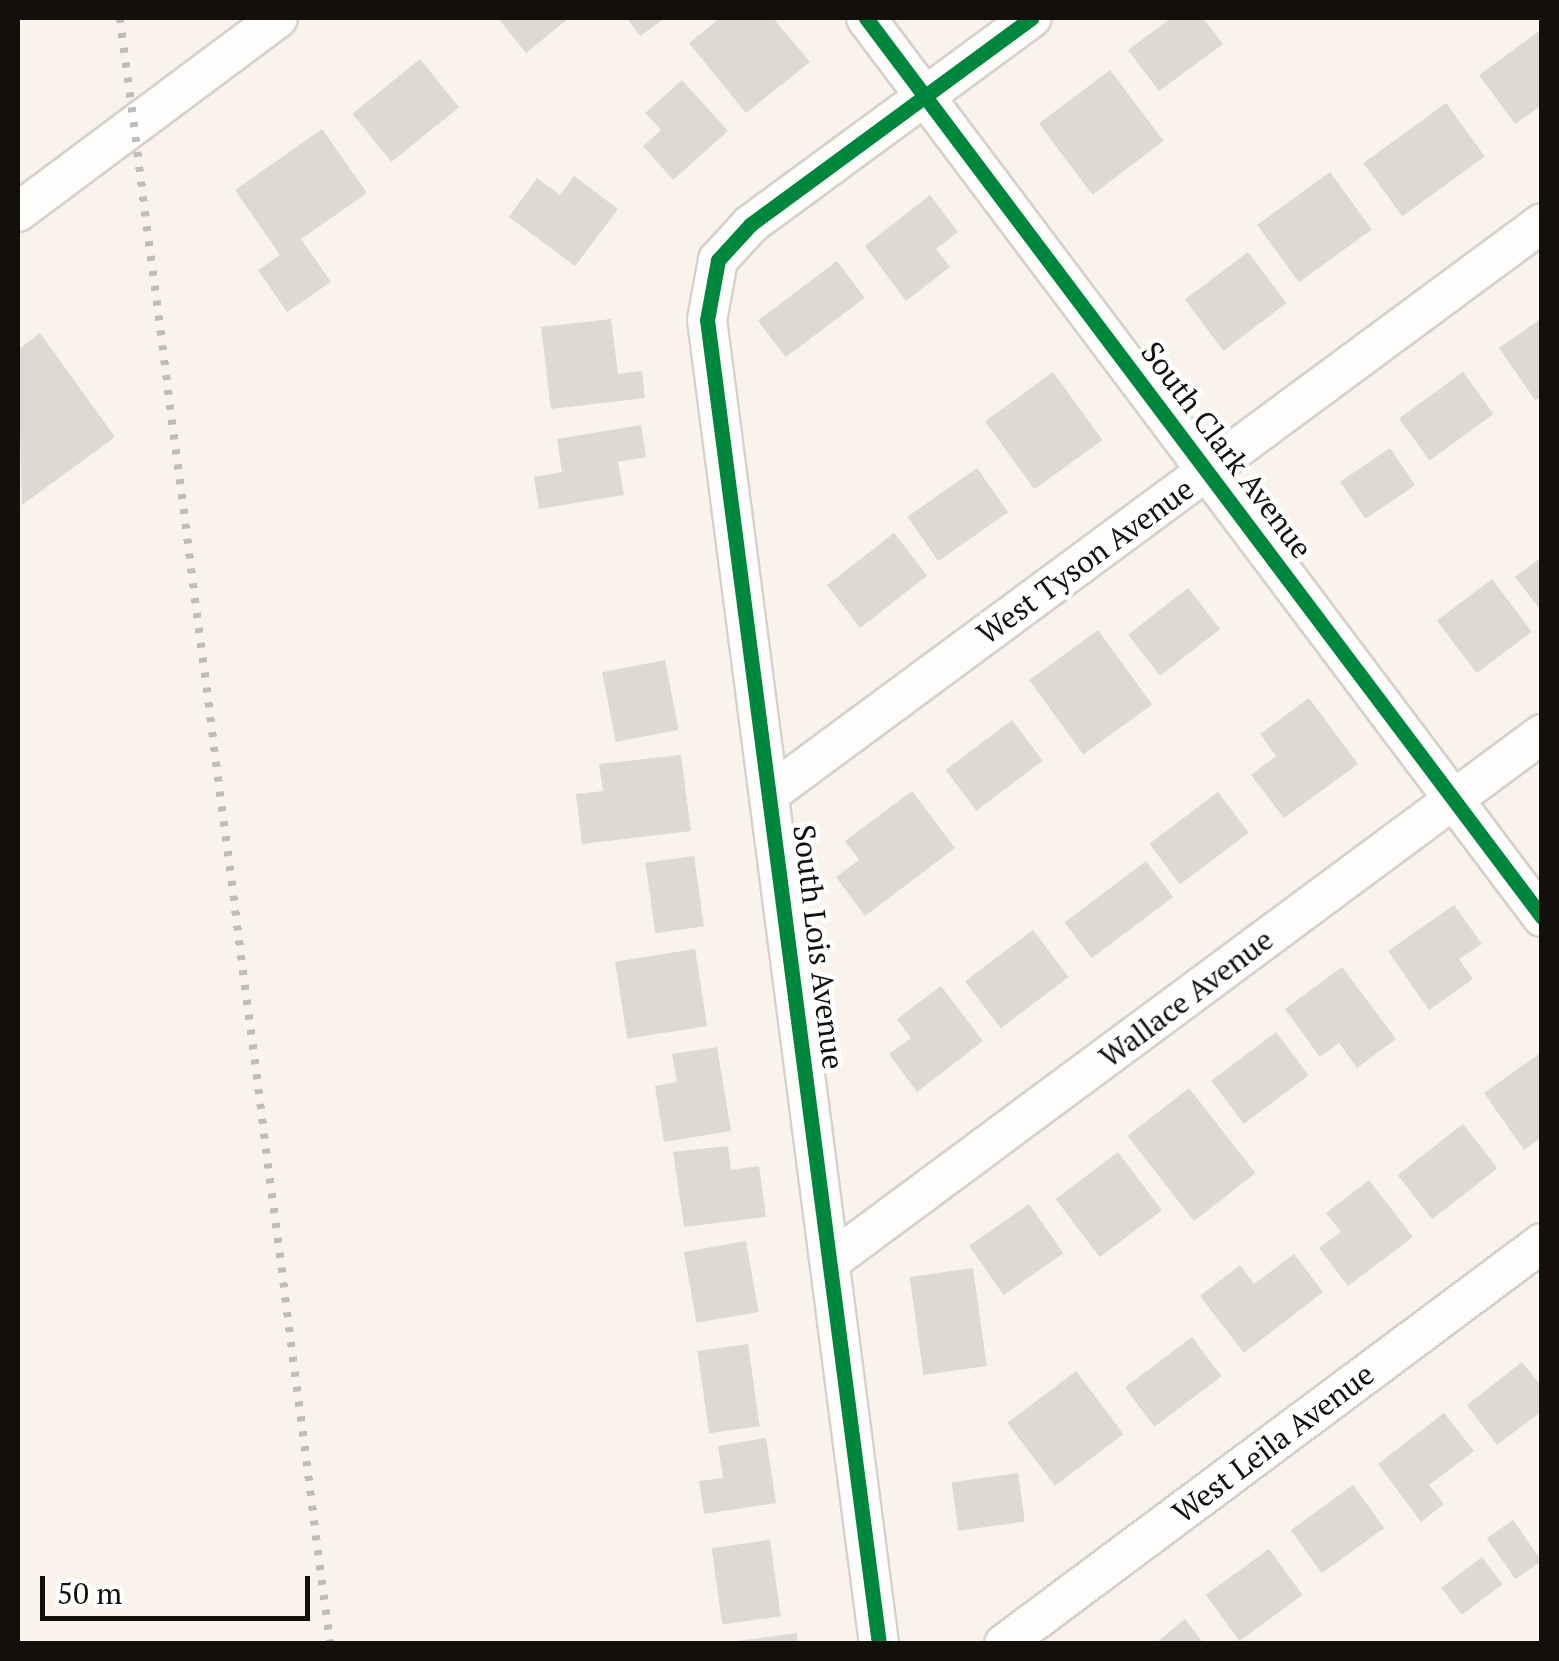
<!DOCTYPE html>
<html>
<head>
<meta charset="utf-8">
<style>
	body { margin:0 }
	#map { position:relative; width:1559px; height:1661px; overflow:hidden; background:#f9f3ec; font-family:"PT Serif",serif }
	div>[style] { position:absolute }
	.building>* { inset:0; background:#ddd9d3; transform-origin:0 0 }
	.roads { filter:drop-shadow(2px 0 #d6d1cc) drop-shadow(-2px 0 #d6d1cc) drop-shadow(0 2px #d6d1cc) drop-shadow(0 -2px #d6d1cc) }
	.street>* { height:38px; margin:-19px; padding:0 19px; transform-origin:19px; border-radius:19px; background:#fefdfc }
	.rail>* { height:8px; margin-top:-4px; transform-origin:0; background:repeating-linear-gradient(90deg,#bebdbb 0 5px,transparent 0 15px) }
	.cycleway>* { height:15px; margin:-7.5px; padding:0 7.5px; transform-origin:7.5px; border-radius:7.5px; background:#00873e }
	span { translate:-50% -50%; white-space:nowrap; text-align:center; line-height:1.15; -webkit-text-stroke:9px #fff; paint-order:stroke }
	.street-label { font-size:30px; color:#13100b }
	.frame { position:absolute; inset:0; border:20px solid #13100b; pointer-events:none }
	.scale { position:absolute; left:40px; top:1576px; width:270px; height:45px; box-sizing:border-box; border:5px solid #13100b; border-top:0; padding-left:12px; font-size:30px; line-height:35px; white-space:nowrap; color:#13100b; -webkit-text-stroke:8px #fff; paint-order:stroke }
</style>
</head>
<body>
<div id="map">
	<div class="building">
		<i style="clip-path:polygon(498px 18px,569px 18px,526px 53px)"></i>
		<i style="clip-path:polygon(627px 18px,665px 18px,640px 36px)"></i>
		<i style="clip-path:polygon(720px 18px,773px 18px,810px 62px,746px 113px,689px 43px)"></i>
		<i style="clip-path:polygon(1171px 18px,1203px 18px,1223px 44px,1159px 91px,1128px 50px)"></i>
		<i style="clip-path:polygon(1542px 29px,1542px 105px,1515px 124px,1479px 75px)"></i>
		<i style="left:420px;top:59px;width:62px;height:87px;rotate:51deg"></i>
		<i style="left:1110px;top:70px;width:89px;height:89px;rotate:53deg"></i>
		<i style="clip-path:polygon(682px 80px,728px 131px,673px 180px,643px 146px,661px 130px,645px 113px)"></i>
		<i style="left:1446px;top:103px;width:66px;height:102px;rotate:54deg"></i>
		<i style="clip-path:polygon(322px 129px,367px 193px,301px 239px,331px 282px,287px 312px,258px 270px,280px 255px,235px 190px)"></i>
		<i style="left:1330px;top:172px;width:71px;height:90px;rotate:54deg"></i>
		<i style="clip-path:polygon(574px 176px,618px 209px,575px 266px,509px 217px,537px 178px,560px 195px)"></i>
		<i style="clip-path:polygon(930px 195px,958px 232px,936px 249px,950px 267px,906px 301px,865px 246px)"></i>
		<i style="left:1248px;top:252px;width:64px;height:79px;rotate:53deg"></i>
		<i style="left:837px;top:261px;width:46px;height:99px;rotate:53deg"></i>
		<i style="clip-path:polygon(1542px 318px,1542px 396px,1535px 400px,1499px 348px)"></i>
		<i style="clip-path:polygon(611px 319px,618px 374px,642px 371px,645px 398px,551px 409px,541px 327px)"></i>
		<i style="clip-path:polygon(40px 333px,115px 437px,22px 505px,18px 350px)"></i>
		<i style="left:1053px;top:372px;width:84px;height:84px;rotate:54deg"></i>
		<i style="left:1463px;top:372px;width:52px;height:79px;rotate:54deg"></i>
		<i style="clip-path:polygon(641px 425px,646px 457px,618px 462px,624px 495px,539px 509px,534px 477px,562px 472px,557px 439px)"></i>
		<i style="left:1390px;top:448px;width:45px;height:60px;rotate:56deg"></i>
		<i style="left:977px;top:468px;width:54px;height:85px;rotate:55deg"></i>
		<i style="left:894px;top:533px;width:54px;height:85px;rotate:52deg"></i>
		<i style="clip-path:polygon(1542px 557px,1542px 612px,1515px 577px)"></i>
		<i style="left:1492px;top:579px;width:66px;height:69px;rotate:53deg"></i>
		<i style="left:1188px;top:588px;width:52px;height:76px;rotate:52deg"></i>
		<i style="left:1098px;top:630px;width:92px;height:85px;rotate:54deg"></i>
		<i style="left:665px;top:660px;width:71px;height:64px;rotate:79deg"></i>
		<i style="clip-path:polygon(1309px 698px,1358px 764px,1284px 818px,1251px 775px,1276px 756px,1260px 734px)"></i>
		<i style="left:1012px;top:720px;width:51px;height:83px;rotate:53deg"></i>
		<i style="clip-path:polygon(681px 755px,691px 831px,582px 844px,576px 794px,603px 791px,599px 764px)"></i>
		<i style="clip-path:polygon(912px 791px,955px 848px,865px 916px,836px 877px,859px 860px,845px 841px)"></i>
		<i style="left:1218px;top:792px;width:51px;height:86px;rotate:53deg"></i>
		<i style="left:694px;top:856px;width:71px;height:49px;rotate:82deg"></i>
		<i style="left:1146px;top:861px;width:45px;height:102px;rotate:53deg"></i>
		<i style="clip-path:polygon(1454px 905px,1482px 944px,1459px 959px,1473px 979px,1429px 1010px,1388px 951px)"></i>
		<i style="left:1033px;top:930px;width:59px;height:85px;rotate:53deg"></i>
		<i style="left:695px;top:949px;width:78px;height:81px;rotate:81deg"></i>
		<i style="clip-path:polygon(1342px 967px,1396px 1039px,1357px 1068px,1339px 1043px,1320px 1057px,1285px 1009px)"></i>
		<i style="clip-path:polygon(941px 986px,983px 1041px,917px 1092px,889px 1054px,911px 1038px,897px 1019px)"></i>
		<i style="left:1276px;top:1032px;width:54px;height:81px;rotate:53deg"></i>
		<i style="clip-path:polygon(717px 1047px,731px 1131px,664px 1142px,655px 1086px,677px 1082px,672px 1054px)"></i>
		<i style="clip-path:polygon(1542px 1052px,1542px 1137px,1524px 1150px,1484px 1093px)"></i>
		<i style="left:1189px;top:1088px;width:108px;height:78px;rotate:52deg"></i>
		<i style="left:1463px;top:1124px;width:56px;height:83px;rotate:52deg"></i>
		<i style="clip-path:polygon(728px 1146px,731px 1170px,759px 1166px,766px 1217px,684px 1227px,673px 1152px)"></i>
		<i style="left:1118px;top:1152px;width:73px;height:78px;rotate:53deg"></i>
		<i style="clip-path:polygon(1369px 1180px,1413px 1237px,1348px 1286px,1319px 1248px,1341px 1232px,1326px 1213px)"></i>
		<i style="left:1029px;top:1204px;width:60px;height:73px;rotate:55deg"></i>
		<i style="left:746px;top:1241px;width:72px;height:63px;rotate:80deg"></i>
		<i style="clip-path:polygon(1294px 1254px,1323px 1292px,1244px 1353px,1200px 1296px,1240px 1265px,1254px 1284px)"></i>
		<i style="left:973px;top:1268px;width:99px;height:64px;rotate:82deg"></i>
		<i style="left:1192px;top:1337px;width:49px;height:84px;rotate:53deg"></i>
		<i style="left:748px;top:1344px;width:83px;height:51px;rotate:82deg"></i>
		<i style="clip-path:polygon(1522px 1362px,1542px 1387px,1542px 1411px,1497px 1445px,1467px 1405px)"></i>
		<i style="left:1076px;top:1371px;width:79px;height:86px;rotate:53deg"></i>
		<i style="clip-path:polygon(1444px 1413px,1474px 1451px,1429px 1485px,1444px 1504px,1421px 1522px,1378px 1464px)"></i>
		<i style="clip-path:polygon(766px 1438px,776px 1503px,704px 1514px,699px 1481px,723px 1478px,718px 1446px)"></i>
		<i style="left:1018px;top:1473px;width:49px;height:67px;rotate:82deg"></i>
		<i style="left:1353px;top:1485px;width:53px;height:77px;rotate:54deg"></i>
		<i style="left:1513px;top:1520px;width:50px;height:32px;rotate:55deg"></i>
		<i style="left:770px;top:1540px;width:77px;height:59px;rotate:82deg"></i>
		<i style="left:1269px;top:1549px;width:57px;height:78px;rotate:54deg"></i>
		<i style="left:1482px;top:1557px;width:34px;height:51px;rotate:53deg"></i>
		<i style="clip-path:polygon(1185px 1619px,1204px 1644px,1155px 1644px)"></i>
		<i style="clip-path:polygon(797px 1633px,798px 1644px,737px 1644px,737px 1641px)"></i>
	</div>
	<div class="roads">
		<div class="street">
			<i style="left:866px;top:18px;width:1125px;rotate:53.06deg"></i>
			<i style="left:18px;top:212px;width:324px;rotate:-36.7deg"></i>
			<i style="left:772px;top:792px;width:957px;rotate:-36.46deg"></i>
			<i style="left:831px;top:1261px;width:885px;rotate:-36.55deg"></i>
			<i style="left:879px;top:1644px;width:1335px;rotate:-97.4deg"></i>
			<i style="left:707px;top:320px;width:61px;rotate:-79.6deg"></i>
			<i style="left:718px;top:260px;width:49px;rotate:-47.5deg"></i>
			<i style="left:751px;top:224px;width:348px;rotate:-36.3deg"></i>
			<i style="left:1004px;top:1644px;width:671px;rotate:-36.7deg"></i>
		</div>
	</div>
	<div class="rail">
		<i style="left:120px;top:18px;width:1640px;rotate:82.64deg"></i>
	</div>
	<div class="cycleway">
		<i style="left:866px;top:18px;width:1125px;rotate:53.06deg"></i>
		<i style="left:879px;top:1644px;width:1335px;rotate:-97.4deg"></i>
		<i style="left:707px;top:320px;width:61px;rotate:-79.6deg"></i>
		<i style="left:718px;top:260px;width:49px;rotate:-47.5deg"></i>
		<i style="left:751px;top:224px;width:348px;rotate:-36.3deg"></i>
	</div>
	<div class="street-label">
		<span style="left:1227px;top:450px;rotate:53deg">South Clark Avenue</span>
		<span style="left:1085px;top:561px;rotate:-36deg">West Tyson Avenue</span>
		<span style="left:819px;top:947px;rotate:83deg">South Lois Avenue</span>
		<span style="left:1186px;top:998px;rotate:-37deg">Wallace Avenue</span>
		<span style="left:1273px;top:1443px;rotate:-37deg">West Leila Avenue</span>
	</div>
	<div class="frame"></div>
	<div class="scale">50 m</div>
</div>
</body>
</html>
